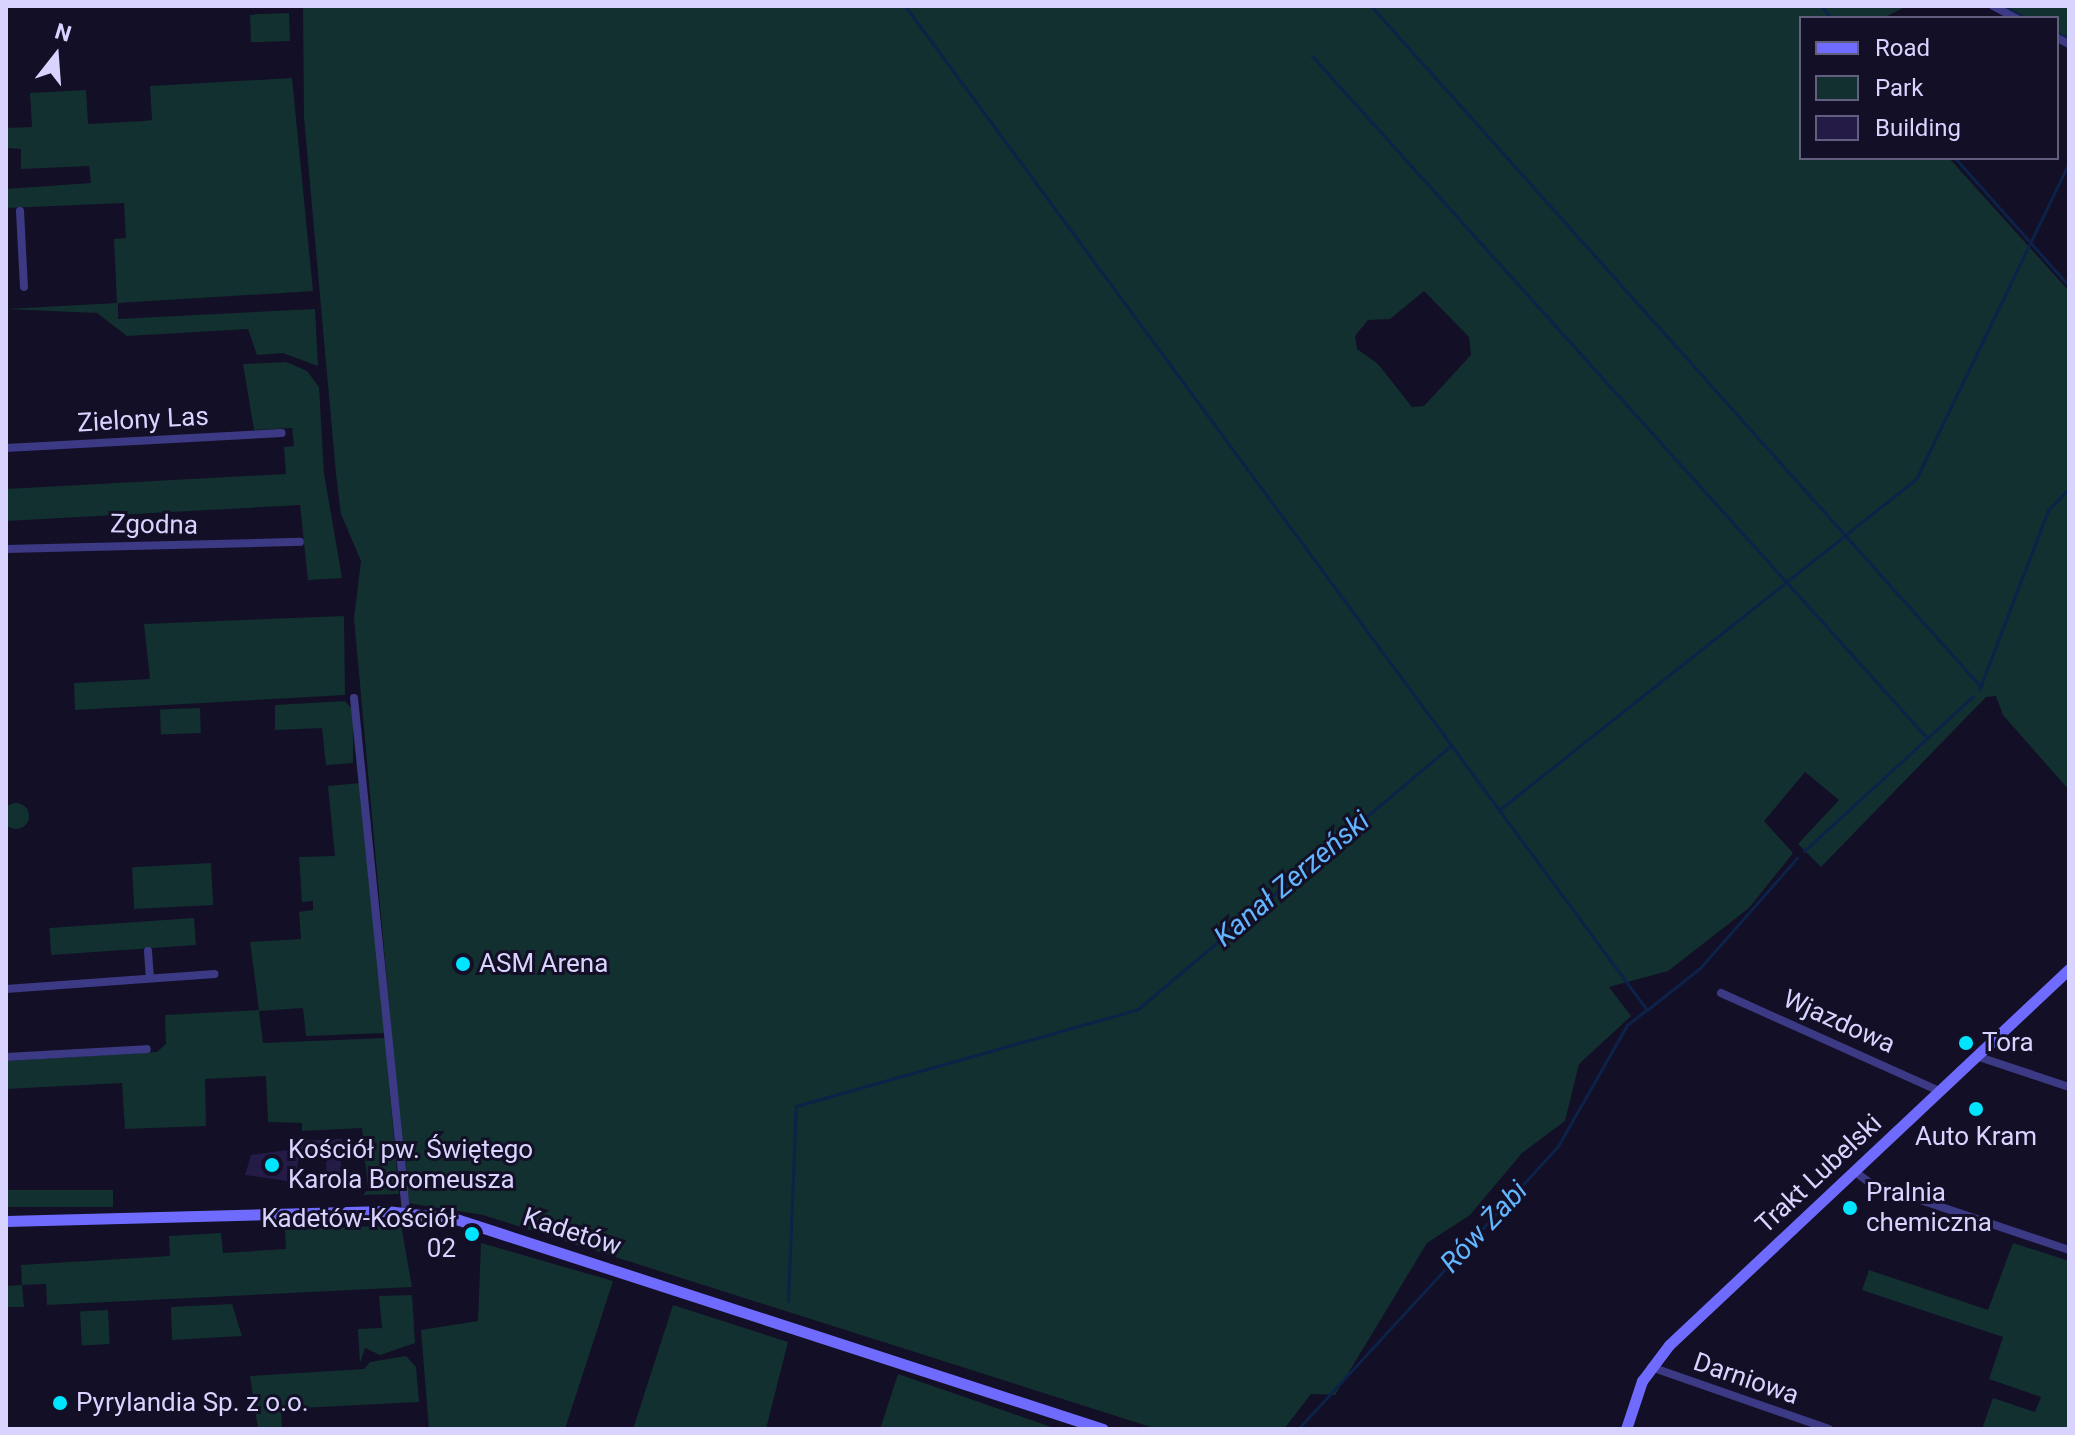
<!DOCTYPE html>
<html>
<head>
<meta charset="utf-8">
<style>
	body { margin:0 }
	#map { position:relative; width:2075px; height:1435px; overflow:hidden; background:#130f26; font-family:Roboto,sans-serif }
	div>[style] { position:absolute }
	.green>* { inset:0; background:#12302f; transform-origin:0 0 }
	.round { border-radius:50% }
	.stream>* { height:3px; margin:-1.5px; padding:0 1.5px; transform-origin:1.5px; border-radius:1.5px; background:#0c2248 }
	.building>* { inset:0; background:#241b47 }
	.street>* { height:8px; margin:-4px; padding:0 4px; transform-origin:4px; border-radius:4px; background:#3d3a85 }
	.secondary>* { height:11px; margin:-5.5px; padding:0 5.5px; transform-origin:5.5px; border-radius:5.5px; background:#6f6bff }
	.dots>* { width:22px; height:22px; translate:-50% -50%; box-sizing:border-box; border:4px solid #130f26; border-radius:50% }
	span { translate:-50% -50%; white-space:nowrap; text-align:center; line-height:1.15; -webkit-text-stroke:6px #130f26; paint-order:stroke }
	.street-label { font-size:26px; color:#d9d4ff }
	.poi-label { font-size:26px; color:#d9d4ff }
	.left { translate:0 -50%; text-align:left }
	.right { translate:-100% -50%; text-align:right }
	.water-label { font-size:28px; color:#62b6ff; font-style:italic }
	.frame { position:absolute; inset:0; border:8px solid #d9d4ff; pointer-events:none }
	.legend { position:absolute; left:1799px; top:16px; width:260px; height:144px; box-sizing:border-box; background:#130f26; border:2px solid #625e7d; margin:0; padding:10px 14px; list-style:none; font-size:24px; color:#d9d4ff }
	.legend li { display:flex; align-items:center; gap:16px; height:40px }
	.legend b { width:40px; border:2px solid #625e7d }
	.north { position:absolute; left:16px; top:16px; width:80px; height:80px; -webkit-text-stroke:6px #130f26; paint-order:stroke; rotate:17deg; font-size:22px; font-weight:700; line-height:32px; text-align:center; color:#d9d4ff }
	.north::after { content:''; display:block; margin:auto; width:28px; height:36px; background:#d9d4ff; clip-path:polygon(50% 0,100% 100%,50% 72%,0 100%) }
</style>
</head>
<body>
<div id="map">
	<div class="green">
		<i style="clip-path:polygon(evenodd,303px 6px,1907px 6px,1883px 18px,1801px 18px,1801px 158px,1949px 158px,2069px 291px,2069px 790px,2003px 715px,1996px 696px,1986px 697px,1821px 867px,1798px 844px,1839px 800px,1805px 772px,1764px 821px,1793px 853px,1749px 908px,1668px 971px,1609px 987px,1631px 1016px,1579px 1064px,1565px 1121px,1522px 1153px,1470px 1215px,1427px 1243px,1335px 1395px,1311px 1394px,1284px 1429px,1157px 1429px,483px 1215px,407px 1203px,354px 618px,361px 561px,341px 514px,336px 474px,304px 117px,303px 6px,1424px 291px,1469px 337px,1471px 355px,1424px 406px,1412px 407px,1378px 364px,1357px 349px,1355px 336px,1368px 320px,1390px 319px,1424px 291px)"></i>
		<i style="clip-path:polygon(2000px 6px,2069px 6px,2069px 40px,2057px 34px,2057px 18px,2024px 18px)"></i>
		<i style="left:289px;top:13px;width:28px;height:39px;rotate:88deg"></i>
		<i style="clip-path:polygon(292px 78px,313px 291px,118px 303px,118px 319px,315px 309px,318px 366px,283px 353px,257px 355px,248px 329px,127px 336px,97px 313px,6px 309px,117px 303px,114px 239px,126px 238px,124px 203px,6px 208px,6px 189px,91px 183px,89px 166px,21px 169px,21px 149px,6px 148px,6px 128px,32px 127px,30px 93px,86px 90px,88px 124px,144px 121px,152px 120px,150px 86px)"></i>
		<i style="clip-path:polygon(286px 362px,307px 371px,319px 387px,324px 473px,342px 578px,308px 580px,300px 505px,6px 521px,6px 489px,286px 474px,284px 447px,294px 446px,292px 428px,254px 430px,243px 364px)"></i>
		<i style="clip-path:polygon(344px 616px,345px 695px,75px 710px,74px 683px,150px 679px,144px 624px)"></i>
		<i style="clip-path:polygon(345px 701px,353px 710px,353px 763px,326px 765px,322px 728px,275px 730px,275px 705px)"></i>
		<i style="left:200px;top:708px;width:25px;height:40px;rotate:88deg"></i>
		<i style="clip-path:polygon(360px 783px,385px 1033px,306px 1036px,303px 1008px,259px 1011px,263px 1043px,385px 1038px,399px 1194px,363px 1195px,368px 1189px,362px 1128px,302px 1131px,302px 1123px,268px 1122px,266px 1076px,205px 1079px,206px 1126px,125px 1129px,122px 1083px,6px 1089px,6px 1061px,157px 1052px,166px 1044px,165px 1015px,259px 1010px,250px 942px,301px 939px,299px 912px,313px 910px,313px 901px,302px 902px,299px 857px,335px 856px,328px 786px)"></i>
		<i class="round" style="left:3px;top:803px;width:26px;height:26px"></i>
		<i style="left:211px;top:863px;width:42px;height:79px;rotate:87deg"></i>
		<i style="left:194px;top:918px;width:27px;height:145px;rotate:86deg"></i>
		<i style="left:113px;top:1190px;width:17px;height:107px;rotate:90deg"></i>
		<i style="clip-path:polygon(401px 1225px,412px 1287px,47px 1305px,46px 1284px,22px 1285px,24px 1307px,6px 1307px,6px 1286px,22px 1285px,21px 1265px,170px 1256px,169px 1236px,221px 1233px,223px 1253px,286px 1249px,285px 1230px)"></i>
		<i style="clip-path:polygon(481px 1243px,613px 1281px,565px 1429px,429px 1429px,421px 1330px,478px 1321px)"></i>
		<i style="clip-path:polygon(2013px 1243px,2069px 1261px,2069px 1429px,1982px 1429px,1993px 1398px,2035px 1412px,2041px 1397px,1989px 1379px,2003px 1337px,1862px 1290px,1869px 1270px,1988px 1310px)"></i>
		<i style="clip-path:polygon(412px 1295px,415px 1343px,380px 1355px,365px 1348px,360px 1363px,358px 1329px,382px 1328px,379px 1296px)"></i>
		<i style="clip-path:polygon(232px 1304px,242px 1336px,172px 1340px,171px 1307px)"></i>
		<i style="clip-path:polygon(673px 1305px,788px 1342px,766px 1429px,633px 1429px)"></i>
		<i style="left:108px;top:1310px;width:34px;height:28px;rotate:87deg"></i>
		<i style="clip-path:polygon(406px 1356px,416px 1367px,419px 1402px,281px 1409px,282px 1429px,258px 1429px,250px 1376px,364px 1369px,370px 1362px)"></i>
		<i style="clip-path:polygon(898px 1374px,1057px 1429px,880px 1429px)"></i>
	</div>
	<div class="stream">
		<i style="left:905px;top:6px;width:919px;rotate:53.54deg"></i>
		<i style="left:1371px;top:6px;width:914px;rotate:48.15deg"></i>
		<i style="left:1821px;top:6px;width:16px;rotate:50deg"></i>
		<i style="left:2003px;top:6px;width:27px;rotate:27deg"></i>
		<i style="left:2057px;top:33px;width:13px;rotate:27deg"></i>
		<i style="left:1312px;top:56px;width:918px;rotate:47.96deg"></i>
		<i style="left:1955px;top:158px;width:171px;rotate:48.3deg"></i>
		<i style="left:1979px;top:690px;width:193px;rotate:-69deg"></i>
		<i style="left:2048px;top:510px;width:30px;rotate:-46deg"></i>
		<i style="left:1499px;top:810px;width:532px;rotate:-38.44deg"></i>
		<i style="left:1916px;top:479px;width:352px;rotate:-64.2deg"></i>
		<i style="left:1804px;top:851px;width:229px;rotate:-42.5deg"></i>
		<i style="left:788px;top:1301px;width:195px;rotate:-87.7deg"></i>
		<i style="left:796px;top:1106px;width:355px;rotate:-15.8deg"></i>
		<i style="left:1138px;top:1009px;width:409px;rotate:-40.1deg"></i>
		<i style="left:1451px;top:745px;width:330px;rotate:53.5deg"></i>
		<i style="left:1647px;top:1010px;width:68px;rotate:-38.4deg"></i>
		<i style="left:1700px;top:968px;width:147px;rotate:-48.6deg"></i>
		<i style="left:1298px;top:1429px;width:384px;rotate:-47.4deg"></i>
		<i style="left:1558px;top:1146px;width:139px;rotate:-60.3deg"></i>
		<i style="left:1627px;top:1025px;width:24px;rotate:-38deg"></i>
	</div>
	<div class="building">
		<i style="clip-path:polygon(342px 1139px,340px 1182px,327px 1182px,326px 1157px,299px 1158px,294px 1182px,245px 1175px,251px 1155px,296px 1149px,296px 1141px)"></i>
	</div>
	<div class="street">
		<i style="left:1993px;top:6px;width:26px;rotate:28deg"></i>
		<i style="left:2057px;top:38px;width:13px;rotate:27deg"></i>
		<i style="left:20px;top:211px;width:76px;rotate:87deg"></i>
		<i style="left:6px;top:448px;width:276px;rotate:-3.1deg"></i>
		<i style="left:6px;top:549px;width:294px;rotate:-1.4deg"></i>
		<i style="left:354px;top:698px;width:517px;rotate:84.22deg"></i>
		<i style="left:148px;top:951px;width:27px;rotate:86deg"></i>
		<i style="left:6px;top:989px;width:209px;rotate:-4.1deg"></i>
		<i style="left:1721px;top:993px;width:239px;rotate:24.2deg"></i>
		<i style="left:1976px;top:1056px;width:98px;rotate:18.4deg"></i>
		<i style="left:6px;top:1057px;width:141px;rotate:-3.2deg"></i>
		<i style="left:1854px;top:1171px;width:20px;rotate:37deg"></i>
		<i style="left:1870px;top:1183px;width:210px;rotate:18.6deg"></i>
		<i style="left:1651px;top:1367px;width:188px;rotate:19.2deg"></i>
	</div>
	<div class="secondary">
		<i style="left:6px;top:1221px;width:380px;rotate:-1.5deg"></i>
		<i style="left:386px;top:1211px;width:70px;rotate:6.5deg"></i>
		<i style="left:456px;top:1219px;width:680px;rotate:17.98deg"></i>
		<i style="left:1626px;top:1429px;width:51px;rotate:-71.6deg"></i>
		<i style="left:1642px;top:1381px;width:45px;rotate:-53.1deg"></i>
		<i style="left:1669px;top:1345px;width:549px;rotate:-43.23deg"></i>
	</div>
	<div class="dots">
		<i style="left:463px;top:964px;background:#00e5ff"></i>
		<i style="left:1966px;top:1043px;background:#00e5ff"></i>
		<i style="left:1976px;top:1109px;background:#00e5ff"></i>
		<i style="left:272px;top:1165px;background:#00e5ff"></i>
		<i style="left:1850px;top:1208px;background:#00e5ff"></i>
		<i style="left:472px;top:1234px;background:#00e5ff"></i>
		<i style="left:60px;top:1403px;background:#00e5ff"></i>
	</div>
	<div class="street-label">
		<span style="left:143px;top:420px;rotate:-3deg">Zielony Las</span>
		<span style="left:154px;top:525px;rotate:1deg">Zgodna</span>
		<span style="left:1839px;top:1022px;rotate:24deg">Wjazdowa</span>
		<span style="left:1819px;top:1174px;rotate:-43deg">Trakt Lubelski</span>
		<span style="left:572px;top:1232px;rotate:18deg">Kadetów</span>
		<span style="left:1746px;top:1379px;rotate:19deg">Darniowa</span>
	</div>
	<div class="poi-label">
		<span class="left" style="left:479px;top:964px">ASM Arena</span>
		<span class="left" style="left:1982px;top:1043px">Tora</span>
		<span style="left:1976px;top:1137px">Auto Kram</span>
		<span class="left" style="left:288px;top:1165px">Kościół pw. Świętego<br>Karola Boromeusza</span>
		<span class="left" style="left:1866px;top:1208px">Pralnia<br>chemiczna</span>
		<span class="right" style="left:456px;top:1234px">Kadetów-Kościół<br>02</span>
		<span class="left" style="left:76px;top:1403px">Pyrylandia Sp. z o.o.</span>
	</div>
	<div class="water-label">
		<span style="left:1292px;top:879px;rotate:-40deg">Kanał Zerzeński</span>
		<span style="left:1484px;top:1227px;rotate:-47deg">Rów Żabi</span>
	</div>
	<div class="frame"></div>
	<ul class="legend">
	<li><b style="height:10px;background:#6f6bff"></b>Road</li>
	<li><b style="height:22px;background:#12302f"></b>Park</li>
	<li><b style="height:22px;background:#241b47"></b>Building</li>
	</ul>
	<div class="north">N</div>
</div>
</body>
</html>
